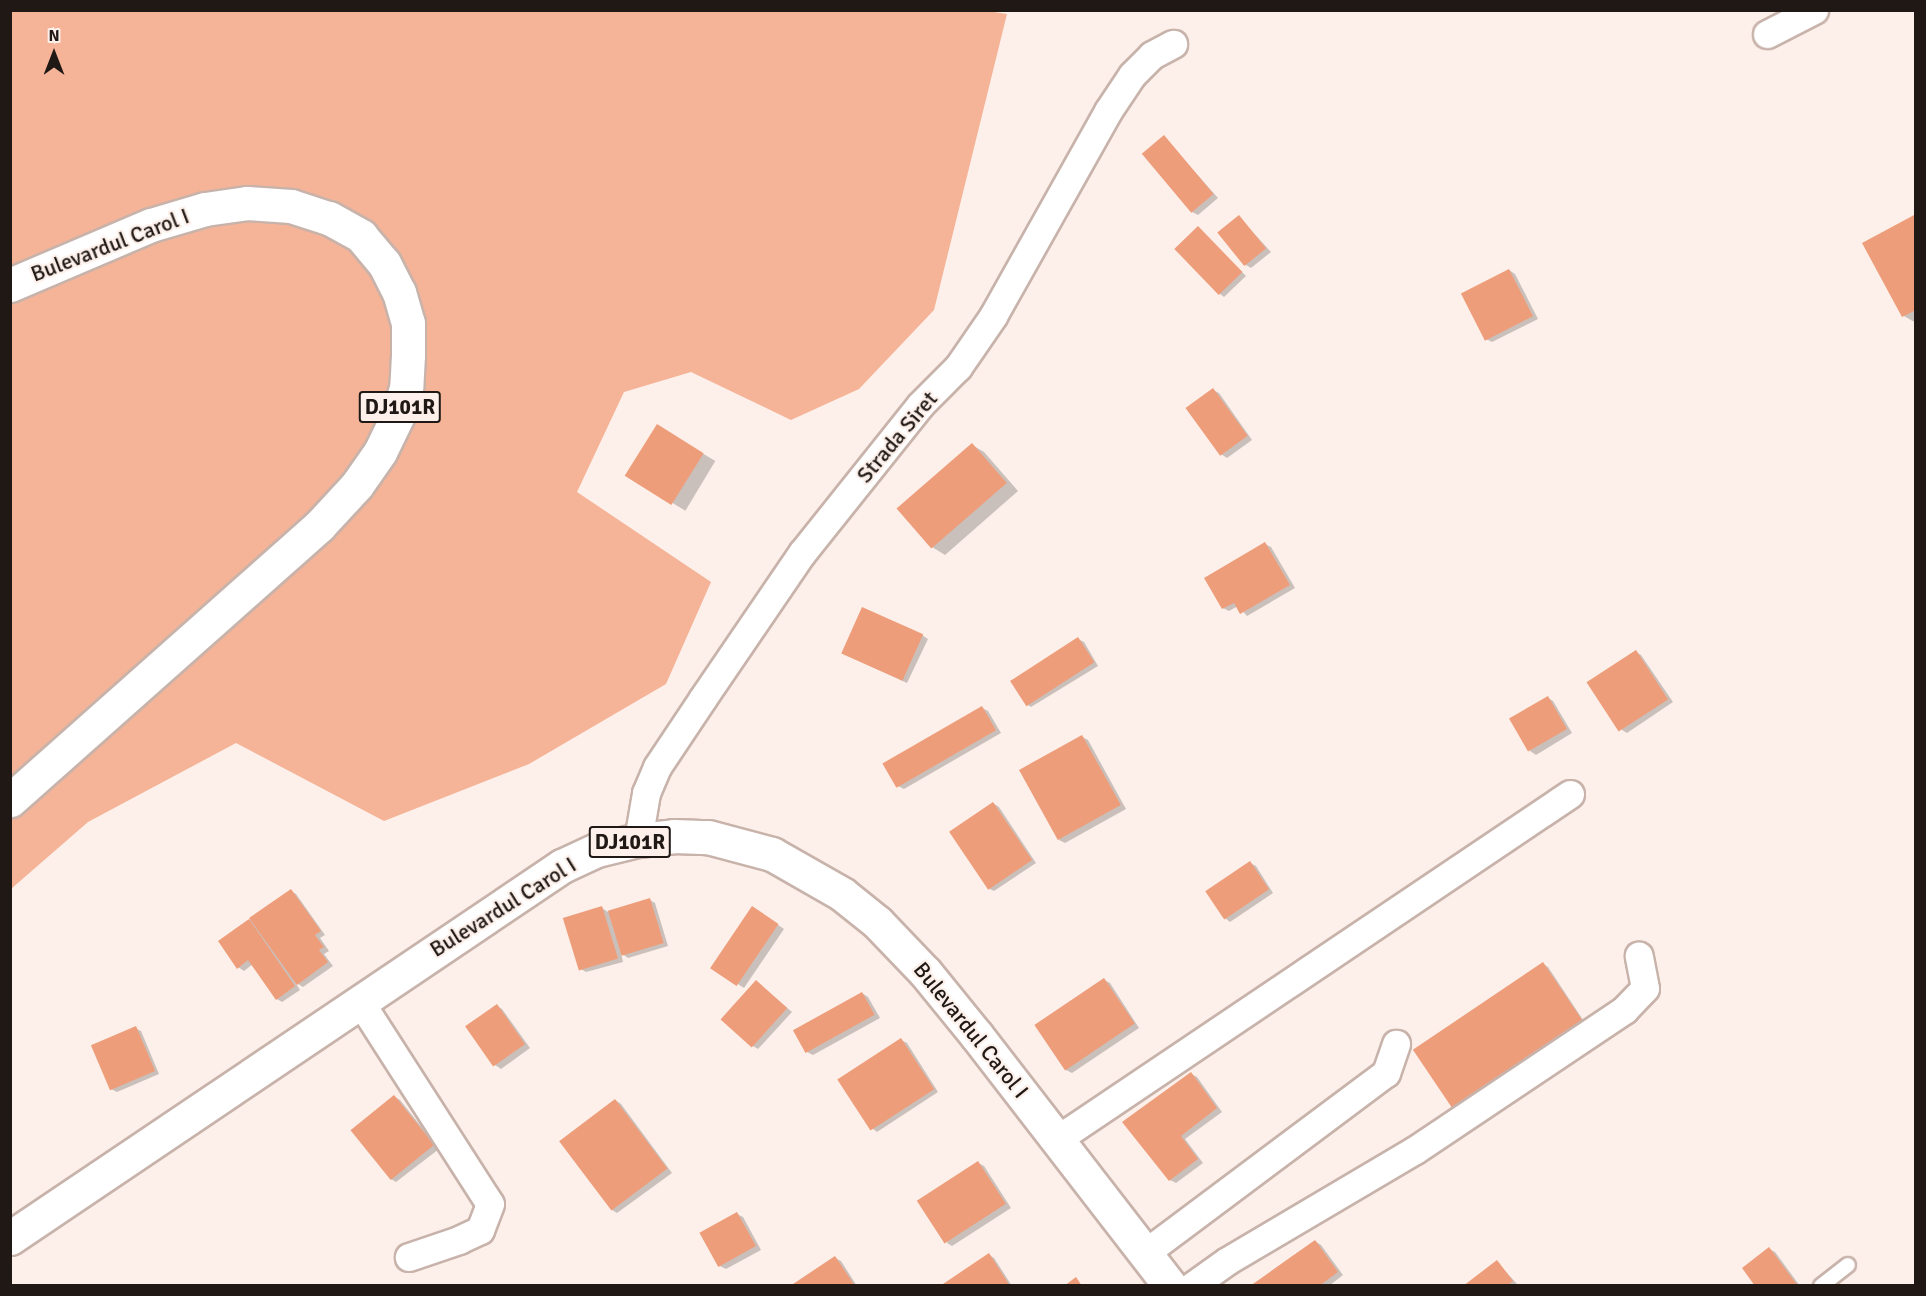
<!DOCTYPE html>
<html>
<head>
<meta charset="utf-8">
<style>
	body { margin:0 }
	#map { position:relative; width:1926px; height:1296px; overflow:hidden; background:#fdf0ea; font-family:Signika,sans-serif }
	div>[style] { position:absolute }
	.forest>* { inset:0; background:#f5b397 }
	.shadow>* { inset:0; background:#0003; transform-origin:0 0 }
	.building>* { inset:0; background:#ee9d7a; transform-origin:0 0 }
	.roads { filter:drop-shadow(2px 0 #c8b3ab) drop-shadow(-2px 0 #c8b3ab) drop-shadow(0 2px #c8b3ab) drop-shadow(0 -2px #c8b3ab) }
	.service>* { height:14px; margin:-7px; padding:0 7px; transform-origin:7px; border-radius:7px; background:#fff }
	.minor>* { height:27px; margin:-13.5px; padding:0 13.5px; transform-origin:13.5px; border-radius:13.5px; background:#fff }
	.primary>* { height:33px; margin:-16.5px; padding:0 16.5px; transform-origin:16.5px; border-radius:16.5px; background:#fff }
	span { translate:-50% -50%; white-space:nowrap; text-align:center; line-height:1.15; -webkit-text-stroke:4.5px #fdf0ea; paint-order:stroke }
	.shield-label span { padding:2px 4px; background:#fdf0ea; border:2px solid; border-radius:4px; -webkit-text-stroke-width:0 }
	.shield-label { font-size:21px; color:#1f1815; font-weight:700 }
	.street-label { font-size:22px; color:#1f1815 }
	.frame { position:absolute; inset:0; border:12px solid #1f1815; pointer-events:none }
	.north { position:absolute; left:24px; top:24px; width:60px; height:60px; -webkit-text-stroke:4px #fdf0ea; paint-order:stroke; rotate:0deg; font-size:16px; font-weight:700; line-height:24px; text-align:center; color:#1f1815 }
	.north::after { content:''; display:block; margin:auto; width:21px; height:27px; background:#1f1815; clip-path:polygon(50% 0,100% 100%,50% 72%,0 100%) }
</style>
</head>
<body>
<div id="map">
	<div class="forest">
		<i style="clip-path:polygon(981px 10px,1007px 14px,934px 310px,859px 389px,791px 420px,691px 372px,624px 392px,577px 492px,711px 582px,666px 684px,529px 764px,384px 821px,236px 743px,88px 822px,11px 889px,11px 11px)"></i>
	</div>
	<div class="shadow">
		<i style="clip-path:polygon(1164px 137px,1218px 198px,1198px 215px,1192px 212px)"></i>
		<i style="clip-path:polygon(1916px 216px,1916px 323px,1904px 316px)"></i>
		<i style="clip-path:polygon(1239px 217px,1271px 252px,1251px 268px,1246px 265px)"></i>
		<i style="clip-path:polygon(1198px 228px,1246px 276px,1224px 297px,1219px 293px)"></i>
		<i style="clip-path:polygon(1509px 270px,1515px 274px,1538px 319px,1492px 342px,1486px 339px)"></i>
		<i style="clip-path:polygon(1213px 390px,1219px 393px,1252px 440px,1227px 458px,1221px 454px)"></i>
		<i style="left:657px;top:426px;width:68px;height:58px;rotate:31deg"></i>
		<i style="clip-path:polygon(972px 445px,984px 452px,1018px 491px,945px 555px,932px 547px)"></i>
		<i style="clip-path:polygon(1265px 544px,1271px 547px,1295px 588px,1247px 616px,1238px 606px,1229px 611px,1223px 608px)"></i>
		<i style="clip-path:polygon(922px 635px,928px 639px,907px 683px,849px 656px)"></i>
		<i style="clip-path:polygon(1078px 639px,1084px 642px,1098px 666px,1031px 707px,1025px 703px)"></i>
		<i style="clip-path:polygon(1636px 652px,1641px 655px,1673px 702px,1627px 733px,1622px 730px)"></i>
		<i style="clip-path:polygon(1548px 698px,1553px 701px,1572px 733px,1536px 755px,1530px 751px)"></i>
		<i style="clip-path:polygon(982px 708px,988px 711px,1001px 733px,904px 789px,898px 786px)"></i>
		<i style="clip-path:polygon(1082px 737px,1088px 740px,1126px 809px,1065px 843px,1059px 840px)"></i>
		<i style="clip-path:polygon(993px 803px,999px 807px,1036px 863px,994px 891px,988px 888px)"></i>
		<i style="clip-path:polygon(1250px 863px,1256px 866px,1273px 893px,1230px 922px,1225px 918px)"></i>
		<i style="clip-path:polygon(291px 891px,296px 894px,325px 935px,320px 938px,329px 951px,324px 954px,333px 966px,303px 987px,295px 982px,300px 990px,282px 1002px,277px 999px,253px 964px,244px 971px,238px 967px,220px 941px)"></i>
		<i style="clip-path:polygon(650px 900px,655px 903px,668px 946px,628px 958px,621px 953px,623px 962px,586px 972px,581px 969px,602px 908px,608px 912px)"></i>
		<i style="clip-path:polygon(758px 911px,784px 929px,744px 988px,713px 968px)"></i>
		<i style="clip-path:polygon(1543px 964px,1548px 967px,1591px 1032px,1463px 1117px)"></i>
		<i style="clip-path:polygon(1104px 980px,1110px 983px,1139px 1028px,1072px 1073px,1066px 1070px)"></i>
		<i style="clip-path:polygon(757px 982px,792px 1012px,758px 1049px,753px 1046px)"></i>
		<i style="clip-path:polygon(862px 993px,868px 997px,880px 1018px,813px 1055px,807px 1052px)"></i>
		<i style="clip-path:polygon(497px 1006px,502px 1009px,530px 1048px,501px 1069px,495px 1065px)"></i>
		<i style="clip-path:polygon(135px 1028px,141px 1031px,159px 1074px,117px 1092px,111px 1089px)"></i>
		<i style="clip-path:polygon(901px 1040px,907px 1043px,938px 1092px,877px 1132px,872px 1128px)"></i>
		<i style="clip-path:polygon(1191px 1074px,1197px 1077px,1222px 1112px,1185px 1139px,1203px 1163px,1176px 1183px,1170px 1180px,1124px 1123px)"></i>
		<i style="clip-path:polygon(395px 1097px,400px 1100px,439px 1149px,396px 1182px,391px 1179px)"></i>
		<i style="clip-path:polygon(615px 1100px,621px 1104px,672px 1173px,617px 1213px,612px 1210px)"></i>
		<i style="clip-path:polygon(978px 1163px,984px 1166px,1011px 1208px,952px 1246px,947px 1243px)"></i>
		<i style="clip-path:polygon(737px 1214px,743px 1217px,761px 1250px,726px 1269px,720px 1266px)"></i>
		<i style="clip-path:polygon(1315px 1241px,1321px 1245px,1343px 1275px,1329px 1286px,1253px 1286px)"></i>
		<i style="clip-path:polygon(1769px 1249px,1775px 1252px,1800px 1286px,1757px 1286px)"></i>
		<i style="clip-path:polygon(989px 1255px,994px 1258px,1012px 1286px,943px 1286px)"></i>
		<i style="clip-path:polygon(835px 1258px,841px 1261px,857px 1286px,793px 1286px)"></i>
		<i style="clip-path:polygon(1497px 1262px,1518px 1285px,1465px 1286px)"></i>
	</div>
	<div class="building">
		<i style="left:1164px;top:135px;width:77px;height:29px;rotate:50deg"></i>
		<i style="clip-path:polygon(1916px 214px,1916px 310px,1902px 317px,1862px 243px)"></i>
		<i style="left:1239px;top:215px;width:43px;height:28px;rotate:51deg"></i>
		<i style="left:1198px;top:226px;width:64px;height:33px;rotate:46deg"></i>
		<i style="left:1509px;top:269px;width:53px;height:54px;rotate:63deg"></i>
		<i style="left:1213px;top:388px;width:59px;height:34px;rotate:54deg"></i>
		<i style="left:657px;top:424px;width:55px;height:61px;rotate:32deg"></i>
		<i style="left:972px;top:443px;width:53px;height:100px;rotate:49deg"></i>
		<i style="clip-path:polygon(1265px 542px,1290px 585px,1240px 614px,1234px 603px,1222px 609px,1204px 578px)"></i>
		<i style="left:862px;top:607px;width:67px;height:51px;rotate:24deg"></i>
		<i style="left:1078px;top:637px;width:30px;height:81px;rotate:57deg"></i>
		<i style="left:1636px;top:650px;width:59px;height:59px;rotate:57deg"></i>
		<i style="left:1548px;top:696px;width:38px;height:45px;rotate:60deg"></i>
		<i style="left:982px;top:706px;width:28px;height:115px;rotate:60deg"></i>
		<i style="left:1082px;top:735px;width:80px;height:72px;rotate:61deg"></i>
		<i style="left:993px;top:802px;width:70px;height:53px;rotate:56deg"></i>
		<i style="left:1250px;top:861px;width:34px;height:54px;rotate:56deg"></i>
		<i style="clip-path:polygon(291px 889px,321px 931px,315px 935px,324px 947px,319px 950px,328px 962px,297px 985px,249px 918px)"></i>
		<i style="left:650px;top:898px;width:47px;height:44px;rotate:73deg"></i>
		<i style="left:602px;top:906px;width:55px;height:41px;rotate:73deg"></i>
		<i style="left:752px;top:906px;width:32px;height:75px;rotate:34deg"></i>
		<i style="clip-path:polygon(249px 919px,295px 986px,276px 1000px,248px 960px,237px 969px,218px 941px)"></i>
		<i style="left:1543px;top:962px;width:79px;height:157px;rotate:56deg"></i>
		<i style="left:1104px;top:978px;width:55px;height:84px;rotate:56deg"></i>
		<i style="left:756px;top:980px;width:42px;height:53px;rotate:42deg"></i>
		<i style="left:862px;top:992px;width:26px;height:79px;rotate:61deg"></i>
		<i style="left:497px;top:1004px;width:49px;height:39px;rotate:55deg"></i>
		<i style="left:136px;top:1026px;width:49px;height:49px;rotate:67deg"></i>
		<i style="left:901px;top:1038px;width:61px;height:76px;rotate:57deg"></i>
		<i style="clip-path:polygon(1191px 1072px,1217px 1108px,1181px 1136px,1198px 1159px,1169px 1181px,1122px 1122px)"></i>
		<i style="left:394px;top:1095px;width:64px;height:56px;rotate:51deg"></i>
		<i style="left:615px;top:1099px;width:87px;height:70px;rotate:53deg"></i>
		<i style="left:978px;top:1161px;width:51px;height:73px;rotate:57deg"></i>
		<i style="left:737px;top:1212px;width:39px;height:43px;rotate:61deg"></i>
		<i style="clip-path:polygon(1315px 1240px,1338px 1272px,1319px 1286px,1250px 1286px)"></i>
		<i style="clip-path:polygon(1769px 1247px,1798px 1286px,1755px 1286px,1742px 1268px)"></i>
		<i style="clip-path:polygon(989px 1253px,1010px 1286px,940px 1286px)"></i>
		<i style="clip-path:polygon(835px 1256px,855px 1286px,790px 1286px)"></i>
		<i style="clip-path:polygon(1497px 1260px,1513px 1281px,1507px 1286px,1463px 1286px)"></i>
		<i style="clip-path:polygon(1076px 1277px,1082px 1286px,1064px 1286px)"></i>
	</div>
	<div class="roads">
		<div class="service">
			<i style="left:1821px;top:1286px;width:34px;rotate:-38deg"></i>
		</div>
		<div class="minor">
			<i style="left:1767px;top:34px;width:53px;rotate:-27.1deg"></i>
			<i style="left:638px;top:840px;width:48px;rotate:-80.3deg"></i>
			<i style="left:646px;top:793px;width:28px;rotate:-67deg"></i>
			<i style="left:657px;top:767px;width:83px;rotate:-56.3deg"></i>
			<i style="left:703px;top:698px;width:176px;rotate:-55.7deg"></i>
			<i style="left:802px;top:553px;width:189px;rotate:-51.4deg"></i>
			<i style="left:920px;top:405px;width:54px;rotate:-45deg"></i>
			<i style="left:958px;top:367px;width:62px;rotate:-55.5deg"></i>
			<i style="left:993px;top:316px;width:235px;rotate:-60.7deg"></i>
			<i style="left:1108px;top:111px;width:43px;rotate:-56.3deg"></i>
			<i style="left:1132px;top:75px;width:28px;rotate:-45deg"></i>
			<i style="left:1152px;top:55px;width:24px;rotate:-28deg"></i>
			<i style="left:359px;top:1000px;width:242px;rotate:57.3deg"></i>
			<i style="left:490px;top:1204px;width:28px;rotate:111deg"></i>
			<i style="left:480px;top:1230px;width:23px;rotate:155deg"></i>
			<i style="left:459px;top:1240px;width:53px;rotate:161.2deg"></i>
			<i style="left:1059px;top:1138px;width:616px;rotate:-33.95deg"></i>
			<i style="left:1145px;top:1253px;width:301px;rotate:-36.8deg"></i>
			<i style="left:1386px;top:1073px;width:31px;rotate:-71deg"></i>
			<i style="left:1192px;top:1286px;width:43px;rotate:-35.5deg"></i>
			<i style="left:1227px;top:1261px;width:218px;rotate:-30.6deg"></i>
			<i style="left:1415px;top:1150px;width:252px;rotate:-33.8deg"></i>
			<i style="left:1624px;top:1010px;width:30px;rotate:-46deg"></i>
			<i style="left:1645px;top:988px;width:33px;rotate:-101deg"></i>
		</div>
		<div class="primary">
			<i style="left:10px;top:285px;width:153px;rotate:-23.1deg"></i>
			<i style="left:151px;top:225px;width:56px;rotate:-16.5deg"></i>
			<i style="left:205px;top:209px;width:42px;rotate:-8.1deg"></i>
			<i style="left:247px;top:203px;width:44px;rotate:3.9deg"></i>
			<i style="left:291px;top:206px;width:40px;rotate:18deg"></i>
			<i style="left:329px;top:218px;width:37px;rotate:29deg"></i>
			<i style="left:361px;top:236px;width:35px;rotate:50deg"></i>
			<i style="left:384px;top:263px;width:33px;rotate:63deg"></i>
			<i style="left:399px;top:292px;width:32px;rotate:74deg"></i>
			<i style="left:408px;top:323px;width:32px;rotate:90deg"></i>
			<i style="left:408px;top:355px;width:33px;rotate:93deg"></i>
			<i style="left:406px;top:388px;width:28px;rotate:107deg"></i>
			<i style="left:398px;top:415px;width:41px;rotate:115.9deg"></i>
			<i style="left:380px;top:452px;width:40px;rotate:124.9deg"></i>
			<i style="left:357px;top:485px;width:56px;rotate:132.8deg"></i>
			<i style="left:319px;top:526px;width:413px;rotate:138.4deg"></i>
			<i style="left:10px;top:1238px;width:666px;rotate:-33.98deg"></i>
			<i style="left:562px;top:866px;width:38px;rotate:-25deg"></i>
			<i style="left:597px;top:850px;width:42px;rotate:-13.7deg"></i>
			<i style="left:638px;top:840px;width:36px;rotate:-6deg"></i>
			<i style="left:674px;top:836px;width:34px;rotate:2deg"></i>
			<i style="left:708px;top:837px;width:66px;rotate:14.9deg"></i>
			<i style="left:772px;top:854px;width:81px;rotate:29.7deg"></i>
			<i style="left:842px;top:894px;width:45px;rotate:38.7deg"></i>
			<i style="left:877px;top:922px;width:69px;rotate:46.2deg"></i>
			<i style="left:925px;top:972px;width:82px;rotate:50.9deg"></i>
			<i style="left:977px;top:1036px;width:316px;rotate:52.3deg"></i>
		</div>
	</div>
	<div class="shield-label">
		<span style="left:400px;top:407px">DJ101R</span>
		<span style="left:630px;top:842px">DJ101R</span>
	</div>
	<div class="street-label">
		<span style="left:110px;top:245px;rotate:-21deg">Bulevardul Carol I</span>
		<span style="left:897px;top:437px;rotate:-50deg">Strada Siret</span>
		<span style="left:503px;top:907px;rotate:-32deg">Bulevardul Carol I</span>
		<span style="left:971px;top:1030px;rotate:51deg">Bulevardul Carol I</span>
	</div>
	<div class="frame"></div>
	<div class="north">N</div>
</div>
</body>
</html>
